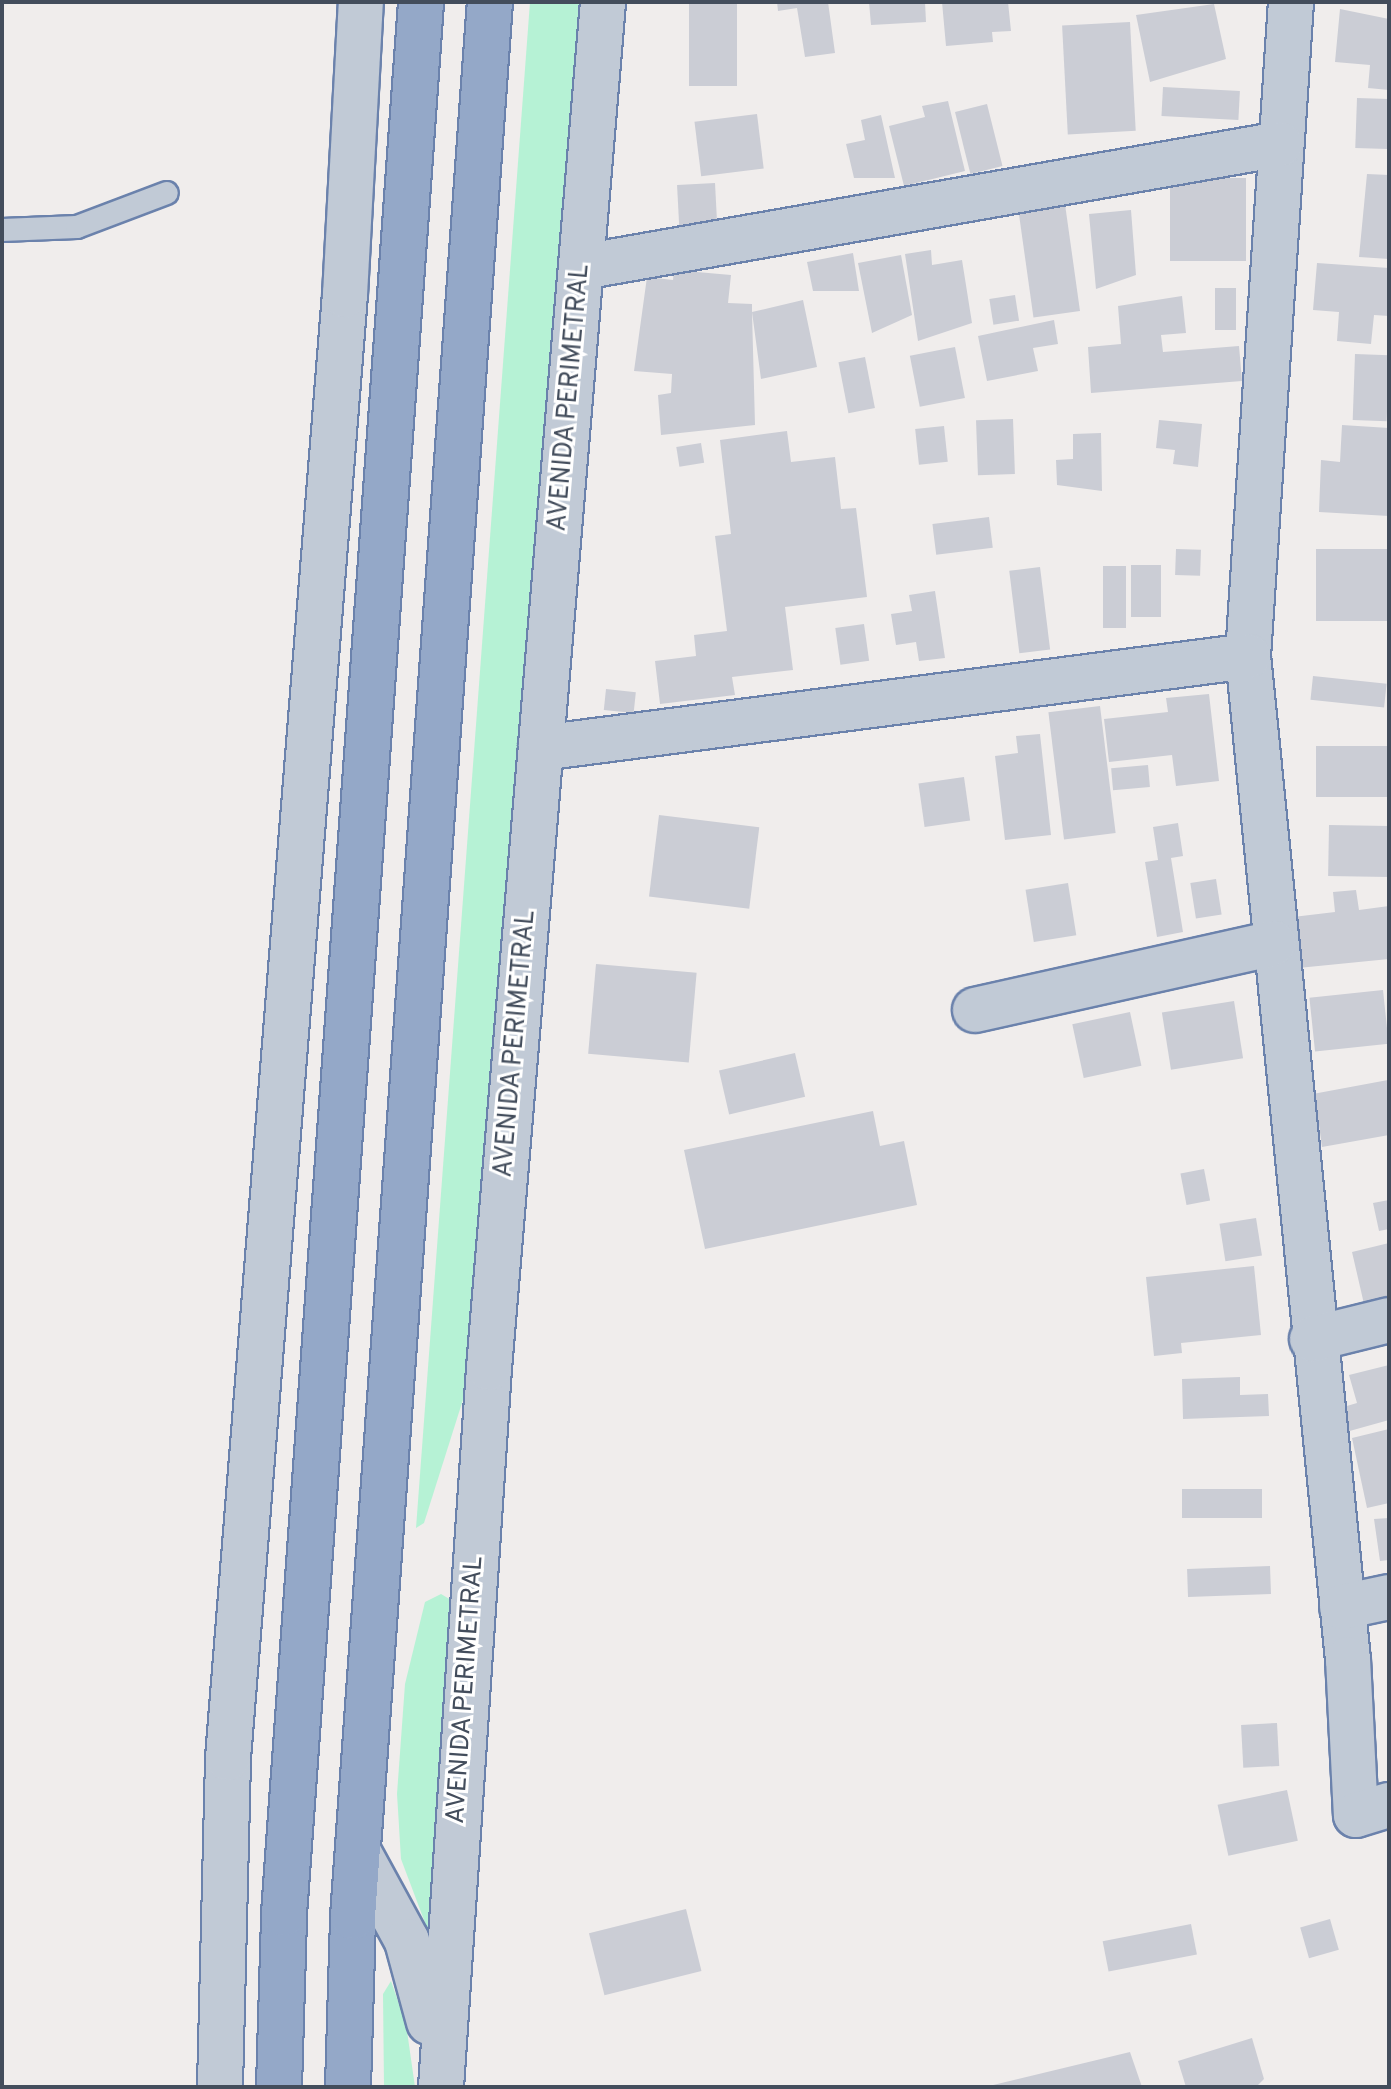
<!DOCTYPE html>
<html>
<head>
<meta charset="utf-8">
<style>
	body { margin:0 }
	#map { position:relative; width:1391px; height:2089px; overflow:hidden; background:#f0edec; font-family:Overpass,sans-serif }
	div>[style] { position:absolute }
	.green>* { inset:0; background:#b6f2d5 }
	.building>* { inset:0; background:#cbcdd5; transform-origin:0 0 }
	.roads { filter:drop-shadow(2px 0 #6b82ac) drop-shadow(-2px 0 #6b82ac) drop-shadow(0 2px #6b82ac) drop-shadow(0 -2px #6b82ac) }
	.service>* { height:22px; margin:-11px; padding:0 11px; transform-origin:11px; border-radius:11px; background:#c1cad6 }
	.minor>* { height:44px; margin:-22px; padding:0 22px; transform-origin:22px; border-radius:22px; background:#c1cad6 }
	.trunk>* { height:44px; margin:-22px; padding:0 22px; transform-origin:22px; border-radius:22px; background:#94a8c8 }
	span { translate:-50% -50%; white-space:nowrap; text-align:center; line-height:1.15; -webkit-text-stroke:6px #fff; paint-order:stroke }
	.street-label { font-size:26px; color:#434d5c }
	.frame { position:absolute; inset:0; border:4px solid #434d5c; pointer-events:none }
</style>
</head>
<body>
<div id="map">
	<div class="green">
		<i style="clip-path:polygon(530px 2px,588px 2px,467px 1387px,424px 1523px,416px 1528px)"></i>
		<i style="clip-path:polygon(441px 1594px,456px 1603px,430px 1936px,401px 1859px,397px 1794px,405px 1684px,425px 1602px)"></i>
		<i style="clip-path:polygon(391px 1981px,406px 2024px,415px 2087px,384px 2087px,383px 1994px)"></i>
	</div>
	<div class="building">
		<i style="left:689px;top:2px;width:48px;height:84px"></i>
		<i style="clip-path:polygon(777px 2px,828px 2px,835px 53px,805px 57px,797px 8px,778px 11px)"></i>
		<i style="clip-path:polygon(869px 2px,925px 2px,926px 22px,871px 25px)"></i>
		<i style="clip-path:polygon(942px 2px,1008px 2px,1011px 31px,992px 32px,993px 42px,946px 46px)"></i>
		<i style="clip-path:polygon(1214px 4px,1226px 59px,1150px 82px,1136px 15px)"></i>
		<i style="clip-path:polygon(1340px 9px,1389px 19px,1389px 90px,1368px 88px,1370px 65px,1335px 62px)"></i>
		<i style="left:1130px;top:22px;width:109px;height:68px;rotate:87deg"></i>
		<i style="left:1163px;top:87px;width:77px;height:29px;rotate:3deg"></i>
		<i style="left:1357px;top:98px;width:32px;height:50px;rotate:2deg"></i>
		<i style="clip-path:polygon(948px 101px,965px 171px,904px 186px,889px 126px,925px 117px,922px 106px)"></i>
		<i style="left:987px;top:104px;width:64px;height:33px;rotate:76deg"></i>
		<i style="left:757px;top:114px;width:55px;height:63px;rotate:83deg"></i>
		<i style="clip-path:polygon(881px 115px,895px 178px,854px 178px,846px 144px,865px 140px,861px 120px)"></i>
		<i style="clip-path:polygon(1367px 174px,1389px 175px,1389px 259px,1359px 257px)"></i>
		<i style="left:1246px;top:178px;width:83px;height:76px;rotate:90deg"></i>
		<i style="left:715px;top:183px;width:41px;height:38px;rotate:87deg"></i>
		<i style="left:1064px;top:197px;width:115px;height:47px;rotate:82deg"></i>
		<i style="clip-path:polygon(1131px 210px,1136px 275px,1096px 289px,1089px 214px)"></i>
		<i style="clip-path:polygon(931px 250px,932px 265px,962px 260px,972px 323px,918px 341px,905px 254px)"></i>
		<i style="clip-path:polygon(853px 253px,859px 291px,813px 291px,807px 262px)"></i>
		<i style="clip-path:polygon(901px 255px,912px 315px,872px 333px,858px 263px)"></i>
		<i style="clip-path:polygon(1317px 263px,1389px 268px,1389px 316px,1374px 315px,1371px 344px,1337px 341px,1339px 312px,1313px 310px)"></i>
		<i style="clip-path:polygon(674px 270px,731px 275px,728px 303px,752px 304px,752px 312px,803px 300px,817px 367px,761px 379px,752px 312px,755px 425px,661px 435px,658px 395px,671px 393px,672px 374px,634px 371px,647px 277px,673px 280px)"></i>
		<i style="left:1215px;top:288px;width:21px;height:42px"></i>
		<i style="left:1015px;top:295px;width:26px;height:26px;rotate:81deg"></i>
		<i style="clip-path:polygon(1182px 296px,1186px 333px,1161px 335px,1163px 352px,1239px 346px,1242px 381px,1091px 393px,1088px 347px,1121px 344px,1118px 306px)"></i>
		<i style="clip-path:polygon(1054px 320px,1058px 344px,1033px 348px,1038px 371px,987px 381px,978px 336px)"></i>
		<i style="left:955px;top:347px;width:52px;height:46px;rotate:79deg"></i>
		<i style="left:1355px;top:354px;width:34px;height:66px;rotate:2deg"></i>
		<i style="left:865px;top:357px;width:52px;height:27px;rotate:79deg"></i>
		<i style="left:1013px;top:419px;width:55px;height:37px;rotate:88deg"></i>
		<i style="clip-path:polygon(1159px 420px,1202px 424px,1198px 467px,1173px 464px,1175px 450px,1156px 448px)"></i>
		<i style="clip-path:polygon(1342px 425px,1389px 428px,1389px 516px,1319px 512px,1321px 460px,1340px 462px)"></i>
		<i style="left:944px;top:426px;width:36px;height:29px;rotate:84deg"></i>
		<i style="clip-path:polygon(787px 431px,791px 462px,835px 457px,841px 509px,856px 508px,867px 597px,785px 607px,793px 670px,732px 677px,735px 695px,660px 704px,655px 661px,696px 656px,694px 635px,727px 631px,715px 536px,731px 534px,720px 440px)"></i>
		<i style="clip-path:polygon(1101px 433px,1102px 491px,1057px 485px,1056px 460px,1073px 459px,1073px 434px)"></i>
		<i style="left:701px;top:443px;width:20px;height:25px;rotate:81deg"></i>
		<i style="left:989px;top:517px;width:31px;height:57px;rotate:83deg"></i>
		<i style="left:1176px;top:549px;width:25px;height:26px;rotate:2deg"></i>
		<i style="left:1389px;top:549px;width:72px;height:73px;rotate:90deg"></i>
		<i style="left:1131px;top:565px;width:30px;height:52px"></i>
		<i style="left:1103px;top:566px;width:23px;height:62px"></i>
		<i style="left:1040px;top:567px;width:83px;height:31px;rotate:83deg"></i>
		<i style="clip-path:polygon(935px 591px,945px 658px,919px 661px,916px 642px,896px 645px,891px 614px,912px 611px,909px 595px)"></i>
		<i style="left:864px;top:624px;width:37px;height:29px;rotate:82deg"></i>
		<i style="left:1313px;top:676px;width:74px;height:24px;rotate:6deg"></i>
		<i style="left:606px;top:689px;width:30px;height:21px;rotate:6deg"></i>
		<i style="clip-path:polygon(1209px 694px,1219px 781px,1176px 786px,1172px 755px,1109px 762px,1104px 719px,1168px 712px,1166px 698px)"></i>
		<i style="left:1100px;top:706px;width:128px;height:52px;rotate:83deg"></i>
		<i style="clip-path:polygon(1040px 734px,1051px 835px,1005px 840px,995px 756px,1018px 753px,1016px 736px)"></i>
		<i style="left:1389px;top:746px;width:51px;height:73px;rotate:90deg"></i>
		<i style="left:1148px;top:765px;width:22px;height:37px;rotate:85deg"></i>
		<i style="left:964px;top:777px;width:44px;height:46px;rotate:82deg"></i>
		<i style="left:659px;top:815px;width:101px;height:82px;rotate:7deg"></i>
		<i style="clip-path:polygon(1178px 823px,1183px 856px,1171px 858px,1183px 932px,1157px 937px,1145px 862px,1158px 860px,1153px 827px)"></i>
		<i style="left:1329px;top:825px;width:60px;height:51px;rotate:1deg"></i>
		<i style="left:1216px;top:879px;width:36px;height:26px;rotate:81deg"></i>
		<i style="left:1068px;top:883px;width:53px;height:43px;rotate:81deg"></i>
		<i style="clip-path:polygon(1356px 890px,1359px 910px,1389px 906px,1389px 959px,1298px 968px,1293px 917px,1335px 912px,1333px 892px)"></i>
		<i style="left:596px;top:964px;width:101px;height:90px;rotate:5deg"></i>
		<i style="left:1383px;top:990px;width:54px;height:74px;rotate:84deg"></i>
		<i style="left:1234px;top:1001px;width:58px;height:73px;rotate:81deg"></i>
		<i style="left:1130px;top:1012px;width:55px;height:59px;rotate:78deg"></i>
		<i style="left:795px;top:1053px;width:45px;height:78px;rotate:77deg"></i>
		<i style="clip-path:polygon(1388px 1080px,1389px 1135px,1322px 1147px,1319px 1125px,1308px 1127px,1302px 1096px)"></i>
		<i style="clip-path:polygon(873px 1111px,880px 1146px,904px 1141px,917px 1205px,705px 1249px,684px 1150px)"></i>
		<i style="left:1204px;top:1169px;width:32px;height:24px;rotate:79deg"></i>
		<i style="clip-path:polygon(1389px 1200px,1389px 1229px,1379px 1231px,1373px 1203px)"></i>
		<i style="left:1256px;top:1218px;width:38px;height:37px;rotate:81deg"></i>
		<i style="clip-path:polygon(1389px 1243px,1389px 1299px,1364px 1304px,1352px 1252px)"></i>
		<i style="clip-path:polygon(1254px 1266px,1261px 1335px,1181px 1343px,1182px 1353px,1154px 1356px,1146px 1277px)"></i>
		<i style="clip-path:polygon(1389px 1365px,1389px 1420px,1346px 1432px,1340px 1408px,1357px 1403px,1349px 1375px)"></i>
		<i style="clip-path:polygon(1240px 1377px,1240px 1395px,1268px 1394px,1269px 1416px,1183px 1419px,1182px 1379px)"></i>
		<i style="clip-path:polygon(1389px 1429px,1389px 1503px,1367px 1508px,1352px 1438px)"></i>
		<i style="left:1262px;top:1489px;width:29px;height:80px;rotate:90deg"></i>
		<i style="clip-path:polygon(1389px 1518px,1389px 1560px,1380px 1561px,1374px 1519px)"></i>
		<i style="left:1270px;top:1566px;width:28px;height:83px;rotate:88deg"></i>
		<i style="left:1277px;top:1723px;width:43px;height:36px;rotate:87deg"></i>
		<i style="left:1287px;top:1790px;width:52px;height:71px;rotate:78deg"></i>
		<i style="left:686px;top:1909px;width:64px;height:100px;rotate:76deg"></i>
		<i style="left:1330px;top:1919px;width:32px;height:31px;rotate:74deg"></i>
		<i style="left:1191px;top:1924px;width:31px;height:90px;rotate:79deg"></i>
		<i style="clip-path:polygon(1252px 2038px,1264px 2079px,1256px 2087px,1186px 2087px,1178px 2061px)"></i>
		<i style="clip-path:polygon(1130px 2052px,1142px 2087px,989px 2087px,989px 2086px)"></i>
	</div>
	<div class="roads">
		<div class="service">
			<i style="left:2px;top:230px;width:75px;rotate:-2.3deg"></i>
			<i style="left:77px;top:227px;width:96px;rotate:-20.7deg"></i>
		</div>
		<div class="minor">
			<i style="left:1291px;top:2px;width:655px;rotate:93.76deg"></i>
			<i style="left:1248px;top:656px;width:1008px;rotate:84.31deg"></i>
			<i style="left:1348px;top:1659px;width:156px;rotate:87.1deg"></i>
			<i style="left:1356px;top:1815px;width:34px;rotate:-17deg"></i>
			<i style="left:582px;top:267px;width:709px;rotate:-9.99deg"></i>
			<i style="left:541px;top:748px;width:713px;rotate:-7.41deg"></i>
			<i style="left:975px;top:1010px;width:306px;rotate:-12.6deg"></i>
			<i style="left:1312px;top:1339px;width:79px;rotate:-13.9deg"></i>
			<i style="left:1342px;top:1607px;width:48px;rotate:-12deg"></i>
			<i style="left:358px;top:1851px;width:102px;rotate:61.4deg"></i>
			<i style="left:407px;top:1941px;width:84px;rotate:74.8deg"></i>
			<i style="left:220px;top:2087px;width:329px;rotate:-88.6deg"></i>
			<i style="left:228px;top:1758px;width:1468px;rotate:-85.43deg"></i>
			<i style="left:345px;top:295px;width:293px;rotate:-86.9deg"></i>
			<i style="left:441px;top:2087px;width:721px;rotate:-86.18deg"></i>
			<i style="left:489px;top:1368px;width:1371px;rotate:-85.23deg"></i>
		</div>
		<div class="trunk">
			<i style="left:279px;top:2087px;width:173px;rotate:-88.3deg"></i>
			<i style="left:284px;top:1914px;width:1917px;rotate:-85.9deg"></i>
			<i style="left:348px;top:2087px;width:170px;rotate:-88.3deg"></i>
			<i style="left:353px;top:1917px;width:1920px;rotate:-85.91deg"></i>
		</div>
	</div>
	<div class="street-label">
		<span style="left:570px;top:398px;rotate:-85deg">AVENIDA PERIMETRAL</span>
		<span style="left:516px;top:1044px;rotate:-85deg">AVENIDA PERIMETRAL</span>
		<span style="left:466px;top:1690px;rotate:-86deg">AVENIDA PERIMETRAL</span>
	</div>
	<div class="frame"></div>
</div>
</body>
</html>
